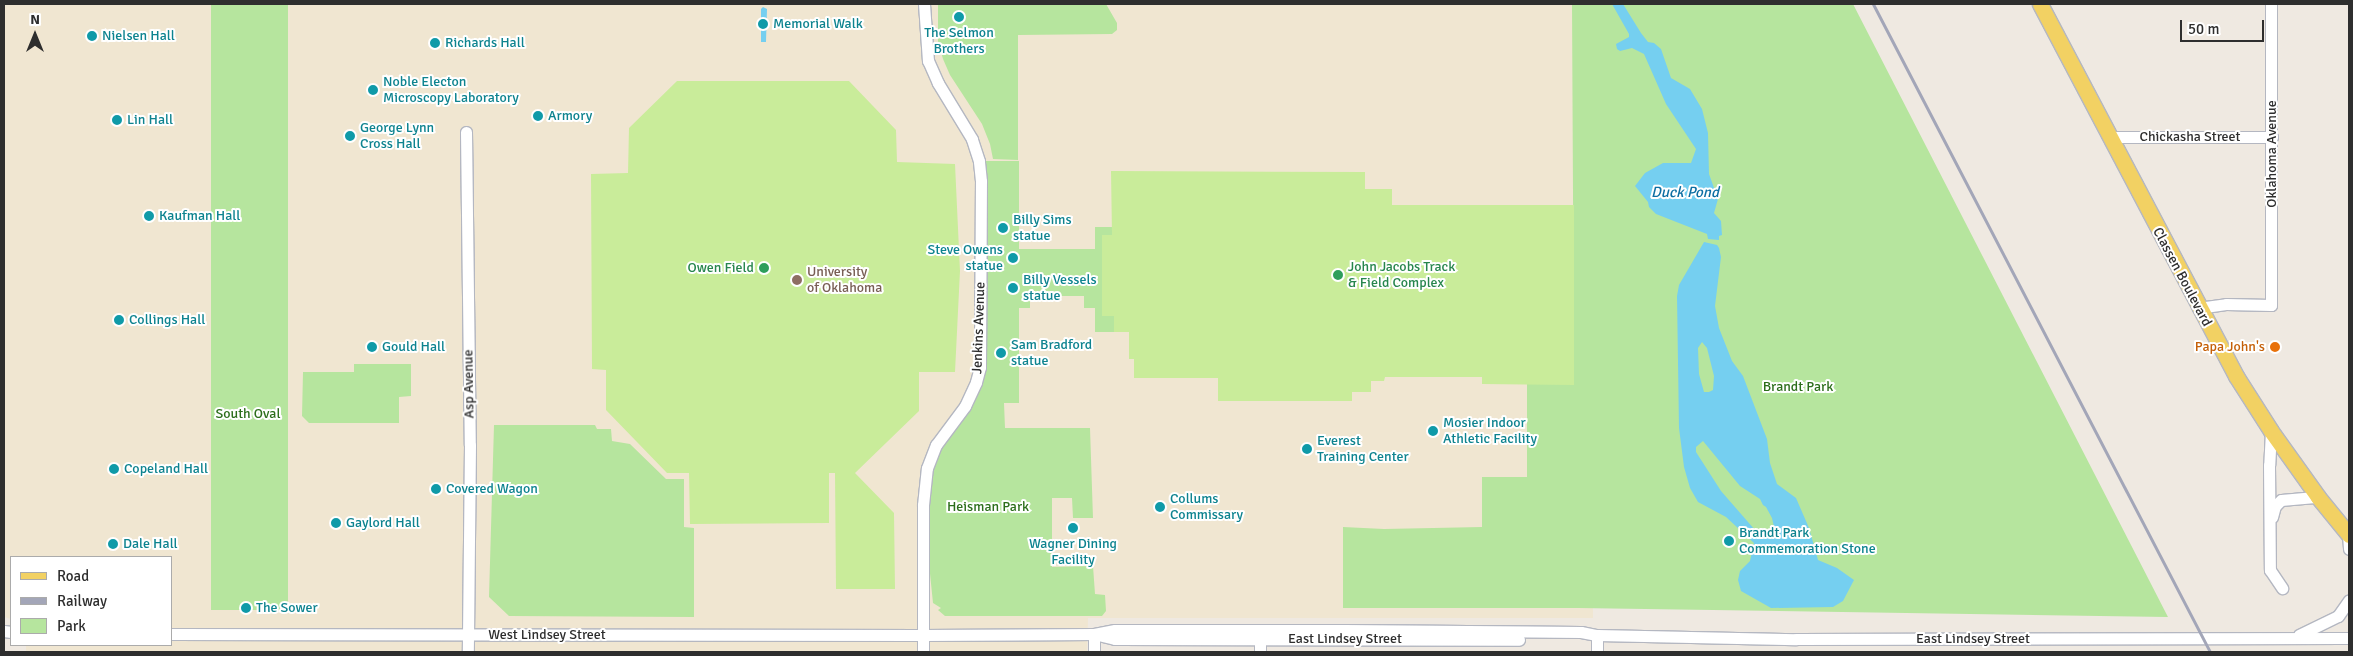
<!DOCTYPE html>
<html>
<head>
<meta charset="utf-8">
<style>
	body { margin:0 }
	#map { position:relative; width:2353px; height:656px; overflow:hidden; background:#efe9e1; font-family:Signika,sans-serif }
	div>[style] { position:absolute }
	.education>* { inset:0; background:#f0e6d1 }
	.green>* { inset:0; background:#b6e59e; transform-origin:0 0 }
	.pitch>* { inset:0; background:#c9ec9a }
	.water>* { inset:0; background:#75cff0 }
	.roads { filter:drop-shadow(1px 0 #b4b7c1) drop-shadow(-1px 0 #b4b7c1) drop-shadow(0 1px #b4b7c1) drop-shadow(0 -1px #b4b7c1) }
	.minor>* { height:11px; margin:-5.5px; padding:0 5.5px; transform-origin:5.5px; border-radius:5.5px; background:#fff }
	.major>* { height:15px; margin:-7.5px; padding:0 7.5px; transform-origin:7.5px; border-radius:7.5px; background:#f2d163 }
	.rail>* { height:3px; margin:-1.5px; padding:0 1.5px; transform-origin:1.5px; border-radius:1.5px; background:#a3a6b8 }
	.dots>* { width:14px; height:14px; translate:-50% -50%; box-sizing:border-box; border:2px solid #fff; border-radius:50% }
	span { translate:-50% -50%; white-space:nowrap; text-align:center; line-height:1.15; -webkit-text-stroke:4px #fff; paint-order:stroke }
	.culture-label { font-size:14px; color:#0d838f }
	.left { translate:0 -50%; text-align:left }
	.right { translate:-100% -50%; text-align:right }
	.street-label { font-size:14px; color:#2e2e2e }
	.leisure-label { font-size:14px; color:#27864d }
	.education-label { font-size:14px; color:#785e54 }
	.food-label { font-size:14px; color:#c56008 }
	.park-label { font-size:14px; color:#2c6e1b }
	.water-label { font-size:15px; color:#0d6fa3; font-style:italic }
	.frame { position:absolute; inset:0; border:5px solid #2e2e2e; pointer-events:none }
	.legend { position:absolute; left:10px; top:556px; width:162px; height:90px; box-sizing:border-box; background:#fff; border:1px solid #ababab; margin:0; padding:6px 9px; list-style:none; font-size:15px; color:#2e2e2e }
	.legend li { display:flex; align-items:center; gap:10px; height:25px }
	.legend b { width:25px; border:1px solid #ababab }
	.north { position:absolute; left:10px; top:10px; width:50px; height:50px; -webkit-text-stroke:4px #fff; paint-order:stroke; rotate:0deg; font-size:14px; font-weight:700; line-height:20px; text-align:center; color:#2e2e2e }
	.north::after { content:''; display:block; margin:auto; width:18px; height:22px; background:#2e2e2e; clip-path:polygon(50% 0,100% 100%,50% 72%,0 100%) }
	.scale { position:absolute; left:2180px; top:20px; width:84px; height:22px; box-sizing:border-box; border:2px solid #2e2e2e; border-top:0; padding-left:6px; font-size:15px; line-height:18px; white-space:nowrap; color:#2e2e2e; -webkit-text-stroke:4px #fff; paint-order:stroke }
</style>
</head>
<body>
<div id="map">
	<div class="education">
		<i style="clip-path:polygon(4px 4px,1588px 4px,1593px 618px,1088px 618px,1087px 652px,26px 652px,26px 645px,171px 645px,171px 557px,11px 557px,11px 619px,4px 617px)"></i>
	</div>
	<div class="green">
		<i style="left:211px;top:4px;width:77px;height:606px"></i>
		<i style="clip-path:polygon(938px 4px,1106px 4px,1117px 23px,1117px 30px,1112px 34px,1018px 35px,1018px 160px,993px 159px,990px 144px,982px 124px,950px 75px,943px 59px,938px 41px)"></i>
		<i style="clip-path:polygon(1572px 4px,1853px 4px,2168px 617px,1578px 608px,1343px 608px,1343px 527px,1384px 529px,1482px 527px,1482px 477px,1527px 477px,1527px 384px,1574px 384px)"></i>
		<i style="clip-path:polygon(979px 161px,1019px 161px,1019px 249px,1095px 249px,1095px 227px,1112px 227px,1112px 235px,1102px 235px,1102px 315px,1114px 316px,1114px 332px,1095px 332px,1095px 308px,1084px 308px,1084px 296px,1030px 296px,1030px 308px,1019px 308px,1019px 403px,1004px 403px,1005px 428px,1090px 428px,1093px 518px,1073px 518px,1072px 498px,1052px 498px,1052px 567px,1093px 566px,1095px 594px,1105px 595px,1106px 611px,1102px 616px,945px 616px,938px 610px,941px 608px,933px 603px,923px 505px,930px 459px,979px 371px)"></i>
		<i style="clip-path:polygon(354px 364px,411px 364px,411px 396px,399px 397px,399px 423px,309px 423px,302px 416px,303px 372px,354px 372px)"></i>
		<i style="clip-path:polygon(494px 425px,595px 425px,597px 429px,611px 429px,612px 441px,630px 444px,666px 479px,684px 479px,684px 527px,694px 528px,694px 617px,509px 616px,489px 597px)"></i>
	</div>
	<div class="pitch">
		<i style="clip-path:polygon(677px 81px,849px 81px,896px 130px,897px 162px,955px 164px,960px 271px,955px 372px,919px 372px,919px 411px,855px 473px,894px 513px,895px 589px,836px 589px,835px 473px,829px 473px,829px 523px,690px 524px,689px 473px,667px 473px,606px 410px,606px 370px,592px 369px,591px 174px,628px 173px,629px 128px)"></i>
		<i style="clip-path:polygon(1111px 171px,1365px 172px,1365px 189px,1392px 189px,1392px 205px,1574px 205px,1574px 385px,1482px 384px,1482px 377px,1385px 377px,1384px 381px,1371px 381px,1371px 392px,1352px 392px,1352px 401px,1218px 401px,1218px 378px,1134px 378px,1134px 359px,1129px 359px,1129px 332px,1114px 332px,1114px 316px,1102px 316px,1102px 235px,1112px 235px)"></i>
	</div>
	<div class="water">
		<i style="clip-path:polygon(1612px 4px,1623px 4px,1641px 33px,1648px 42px,1654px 43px,1661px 49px,1671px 78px,1690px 89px,1702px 109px,1708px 133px,1709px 174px,1718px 199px,1714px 213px,1721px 221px,1722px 235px,1719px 236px,1719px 240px,1708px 239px,1707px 234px,1656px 214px,1649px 207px,1648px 202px,1635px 186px,1645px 173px,1663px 163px,1691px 163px,1696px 149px,1666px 104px,1644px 54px,1632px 48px,1620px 51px,1617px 49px,1616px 44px,1629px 37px,1629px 34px)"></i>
		<i style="clip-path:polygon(763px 7px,767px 9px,766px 42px,761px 42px,761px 9px)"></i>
		<i style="clip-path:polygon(evenodd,1704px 242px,1717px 245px,1719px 248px,1721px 257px,1715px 306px,1719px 328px,1732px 361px,1743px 376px,1767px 439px,1770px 463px,1777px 484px,1796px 498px,1809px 528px,1818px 560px,1837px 568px,1854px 580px,1843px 601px,1833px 607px,1771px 608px,1741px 591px,1738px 580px,1740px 571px,1750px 561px,1754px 543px,1726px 517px,1698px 502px,1690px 488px,1684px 467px,1679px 428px,1677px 296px,1679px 285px,1704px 242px,1702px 342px,1707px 348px,1714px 376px,1713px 390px,1709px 392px,1704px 392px,1699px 374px,1698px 348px,1702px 342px,1704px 242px,1703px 441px,1740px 486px,1760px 499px,1763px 505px,1766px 507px,1772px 518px,1774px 527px,1771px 531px,1763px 533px,1755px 530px,1721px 491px,1696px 452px,1696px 447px,1703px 441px)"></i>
	</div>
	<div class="roads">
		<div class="minor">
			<i style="left:466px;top:132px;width:313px;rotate:89.3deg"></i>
			<i style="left:470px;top:445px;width:207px;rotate:90.6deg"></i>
			<i style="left:2109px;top:137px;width:163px"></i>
			<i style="left:2198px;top:308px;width:28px;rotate:-8deg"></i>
			<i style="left:2226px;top:304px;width:45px;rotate:1.3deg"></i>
			<i style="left:2271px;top:305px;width:301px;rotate:-90deg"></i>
			<i style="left:2271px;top:431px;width:34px;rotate:93deg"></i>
			<i style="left:2269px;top:465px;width:105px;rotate:89.5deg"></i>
			<i style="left:2270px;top:570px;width:22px;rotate:56deg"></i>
			<i style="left:2272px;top:517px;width:11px;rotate:-75deg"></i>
			<i style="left:2275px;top:506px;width:8px;rotate:-45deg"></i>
			<i style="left:2281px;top:500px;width:37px;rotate:-5deg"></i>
			<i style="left:2348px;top:534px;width:15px;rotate:86deg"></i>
			<i style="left:4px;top:631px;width:7px;rotate:8deg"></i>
			<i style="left:171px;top:634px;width:752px;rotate:0.08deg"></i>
			<i style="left:923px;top:635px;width:171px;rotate:-0.3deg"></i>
			<i style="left:1094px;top:634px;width:21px;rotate:-11deg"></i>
			<i style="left:1115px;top:630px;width:229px"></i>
			<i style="left:1344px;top:630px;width:237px;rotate:0.5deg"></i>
			<i style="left:1581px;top:632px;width:16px;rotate:11deg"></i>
			<i style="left:1597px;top:635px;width:199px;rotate:1.2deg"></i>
			<i style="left:1796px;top:639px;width:553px;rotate:-0.1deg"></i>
			<i style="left:1098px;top:635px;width:17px;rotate:13deg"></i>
			<i style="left:1115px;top:639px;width:404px;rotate:0.1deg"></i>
			<i style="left:1597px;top:635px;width:17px;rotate:90deg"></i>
			<i style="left:2299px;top:635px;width:43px;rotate:-26deg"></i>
			<i style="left:2338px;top:616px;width:19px;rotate:-55deg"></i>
			<i style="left:923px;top:652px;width:147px;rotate:-90deg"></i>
			<i style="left:923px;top:505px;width:37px;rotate:-84deg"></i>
			<i style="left:927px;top:468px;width:25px;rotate:-69deg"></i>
			<i style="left:936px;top:445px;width:49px;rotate:-53.4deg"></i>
			<i style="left:965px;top:406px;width:26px;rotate:-65deg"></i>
			<i style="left:976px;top:382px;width:16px;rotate:-75deg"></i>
			<i style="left:980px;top:367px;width:186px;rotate:-89.7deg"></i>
			<i style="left:981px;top:181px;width:20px;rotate:-96deg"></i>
			<i style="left:979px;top:161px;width:23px;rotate:-108deg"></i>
			<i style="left:972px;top:139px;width:66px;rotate:-121.3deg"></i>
			<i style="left:938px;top:83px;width:24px;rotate:-114deg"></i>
			<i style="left:928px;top:61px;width:57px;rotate:-94deg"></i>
			<i style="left:1094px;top:652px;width:18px;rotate:-90deg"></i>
			<i style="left:1260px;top:652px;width:19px;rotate:-90deg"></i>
		</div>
		<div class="major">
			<i style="left:2040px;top:4px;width:420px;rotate:62.2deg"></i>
			<i style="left:2236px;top:376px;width:65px;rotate:57.5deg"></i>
			<i style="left:2271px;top:431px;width:81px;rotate:54.5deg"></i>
			<i style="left:2318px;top:497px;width:49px;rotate:50.8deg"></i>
		</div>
	</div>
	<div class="rail">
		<i style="left:1873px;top:4px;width:730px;rotate:62.52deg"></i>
	</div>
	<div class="dots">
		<i style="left:959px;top:17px;background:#0f9aa8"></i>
		<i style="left:763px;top:24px;background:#0f9aa8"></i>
		<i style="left:92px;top:36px;background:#0f9aa8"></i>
		<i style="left:435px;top:43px;background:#0f9aa8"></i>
		<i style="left:373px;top:90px;background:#0f9aa8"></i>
		<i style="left:538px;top:116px;background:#0f9aa8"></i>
		<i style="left:117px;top:120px;background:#0f9aa8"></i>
		<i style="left:350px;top:136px;background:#0f9aa8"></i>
		<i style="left:149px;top:216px;background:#0f9aa8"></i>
		<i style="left:1003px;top:228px;background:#0f9aa8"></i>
		<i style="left:1013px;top:258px;background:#0f9aa8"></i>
		<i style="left:764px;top:268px;background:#2e9e5b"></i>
		<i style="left:1338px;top:275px;background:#2e9e5b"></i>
		<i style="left:797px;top:280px;background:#8d6e63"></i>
		<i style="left:1013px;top:288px;background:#0f9aa8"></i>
		<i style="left:119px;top:320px;background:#0f9aa8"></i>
		<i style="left:372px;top:347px;background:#0f9aa8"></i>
		<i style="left:2275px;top:347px;background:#e8710a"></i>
		<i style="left:1001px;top:353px;background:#0f9aa8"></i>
		<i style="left:1433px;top:431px;background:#0f9aa8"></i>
		<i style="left:1307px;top:449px;background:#0f9aa8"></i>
		<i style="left:114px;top:469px;background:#0f9aa8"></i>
		<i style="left:436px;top:489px;background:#0f9aa8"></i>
		<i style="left:1160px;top:507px;background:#0f9aa8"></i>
		<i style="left:336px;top:523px;background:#0f9aa8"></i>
		<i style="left:1073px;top:528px;background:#0f9aa8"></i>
		<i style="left:1729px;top:541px;background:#0f9aa8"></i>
		<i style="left:113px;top:544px;background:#0f9aa8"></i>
		<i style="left:246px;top:608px;background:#0f9aa8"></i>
	</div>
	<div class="culture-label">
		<span class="left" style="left:773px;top:24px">Memorial Walk</span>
		<span style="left:959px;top:41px">The Selmon<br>Brothers</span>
		<span class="left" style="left:102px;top:36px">Nielsen Hall</span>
		<span class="left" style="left:445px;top:43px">Richards Hall</span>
		<span class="left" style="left:383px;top:90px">Noble Electon<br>Microscopy Laboratory</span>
		<span class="left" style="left:548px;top:116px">Armory</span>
		<span class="left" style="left:127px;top:120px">Lin Hall</span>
		<span class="left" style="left:360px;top:136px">George Lynn<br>Cross Hall</span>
		<span class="left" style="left:159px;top:216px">Kaufman Hall</span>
		<span class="left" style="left:1013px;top:228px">Billy Sims<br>statue</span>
		<span class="right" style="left:1003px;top:258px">Steve Owens<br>statue</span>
		<span class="left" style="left:1023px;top:288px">Billy Vessels<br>statue</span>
		<span class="left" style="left:129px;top:320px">Collings Hall</span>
		<span class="left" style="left:1011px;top:353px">Sam Bradford<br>statue</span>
		<span class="left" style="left:382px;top:347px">Gould Hall</span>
		<span class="left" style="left:1443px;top:431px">Mosier Indoor<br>Athletic Facility</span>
		<span class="left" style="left:1317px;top:449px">Everest<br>Training Center</span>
		<span class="left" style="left:124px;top:469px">Copeland Hall</span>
		<span class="left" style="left:446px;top:489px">Covered Wagon</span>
		<span class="left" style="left:1170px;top:507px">Collums<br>Commissary</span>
		<span class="left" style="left:346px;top:523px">Gaylord Hall</span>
		<span class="left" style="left:1739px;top:541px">Brandt Park<br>Commemoration Stone</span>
		<span class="left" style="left:123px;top:544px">Dale Hall</span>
		<span style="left:1073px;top:552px">Wagner Dining<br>Facility</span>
		<span class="left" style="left:256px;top:608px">The Sower</span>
	</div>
	<div class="street-label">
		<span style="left:2190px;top:137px">Chickasha Street</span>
		<span style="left:2272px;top:154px;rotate:-90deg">Oklahoma Avenue</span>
		<span style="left:2182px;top:277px;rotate:62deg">Classen Boulevard</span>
		<span style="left:979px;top:328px;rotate:-88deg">Jenkins Avenue</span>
		<span style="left:469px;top:384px;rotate:-91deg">Asp Avenue</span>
		<span style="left:547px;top:635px">West Lindsey Street</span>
		<span style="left:1345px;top:639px">East Lindsey Street</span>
		<span style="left:1973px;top:639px">East Lindsey Street</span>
	</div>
	<div class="leisure-label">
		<span class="left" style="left:1348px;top:275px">John Jacobs Track<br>&amp; Field Complex</span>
		<span class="right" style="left:754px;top:268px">Owen Field</span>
	</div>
	<div class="education-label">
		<span class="left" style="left:807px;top:280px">University<br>of Oklahoma</span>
	</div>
	<div class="food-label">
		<span class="right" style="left:2265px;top:347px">Papa John's</span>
	</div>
	<div class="park-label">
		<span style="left:1798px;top:387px">Brandt Park</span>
		<span style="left:248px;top:414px">South Oval</span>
		<span style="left:988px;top:507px">Heisman Park</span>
	</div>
	<div class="water-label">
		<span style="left:1685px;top:193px">Duck Pond</span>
	</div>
	<div class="frame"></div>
	<ul class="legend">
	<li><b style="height:6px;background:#f2d163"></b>Road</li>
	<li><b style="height:6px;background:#a3a6b8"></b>Railway</li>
	<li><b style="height:14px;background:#b6e59e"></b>Park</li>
	</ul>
	<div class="north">N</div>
	<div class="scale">50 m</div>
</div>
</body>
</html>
